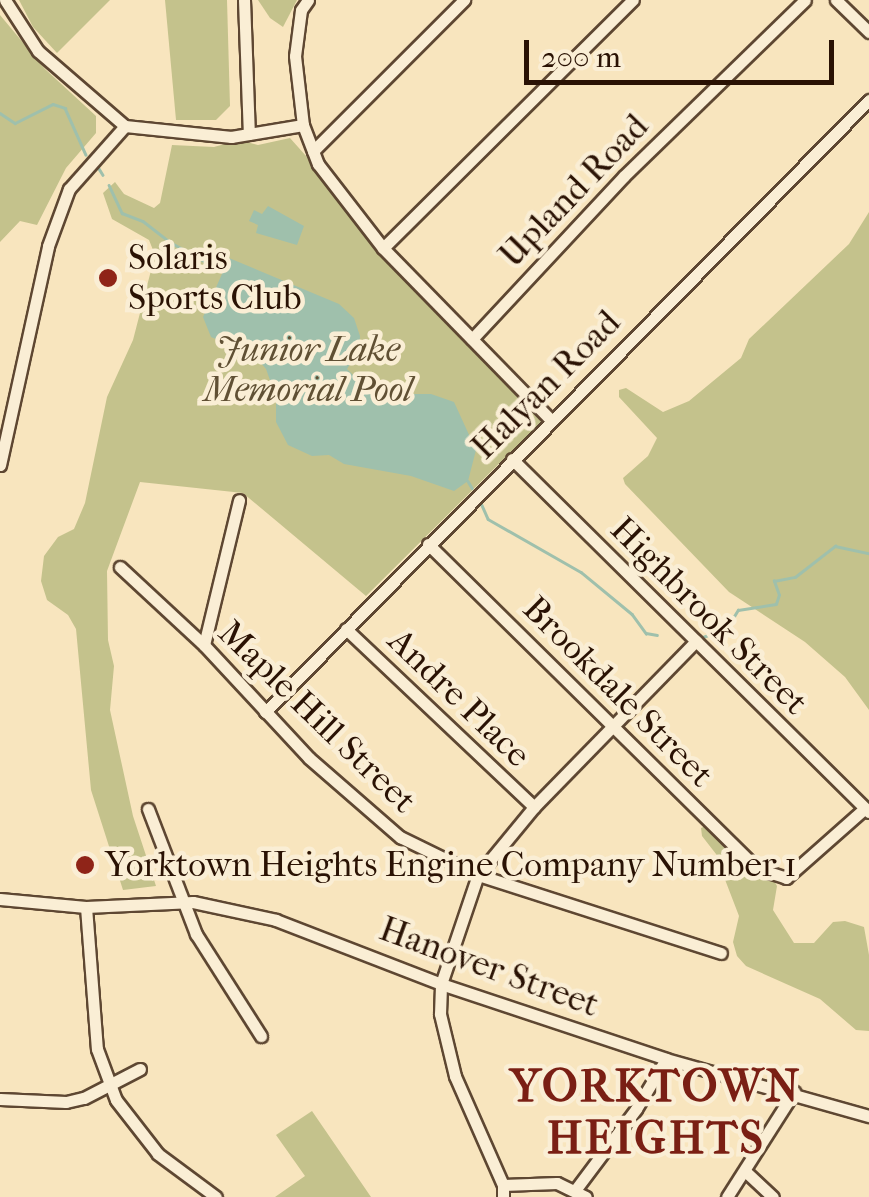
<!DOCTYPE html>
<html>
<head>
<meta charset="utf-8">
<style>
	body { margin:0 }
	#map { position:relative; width:869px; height:1197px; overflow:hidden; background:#f8e5be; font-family:"IM FELL French Canon",serif }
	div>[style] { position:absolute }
	.green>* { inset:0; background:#c4c28c }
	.water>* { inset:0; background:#9fc0ac }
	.stream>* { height:2.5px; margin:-1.25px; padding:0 1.25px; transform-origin:1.25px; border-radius:1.25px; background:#9fc0ac }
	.roads { filter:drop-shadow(2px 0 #5e4732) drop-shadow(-2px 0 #5e4732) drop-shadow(0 2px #5e4732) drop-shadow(0 -2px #5e4732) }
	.minor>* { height:11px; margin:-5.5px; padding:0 5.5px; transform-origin:5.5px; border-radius:5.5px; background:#faeed5 }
	.dots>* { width:28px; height:28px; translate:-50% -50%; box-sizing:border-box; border:5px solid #faeed5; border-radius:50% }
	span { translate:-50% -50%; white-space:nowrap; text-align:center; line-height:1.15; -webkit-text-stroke:9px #faeed5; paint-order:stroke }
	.street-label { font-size:35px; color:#2a1204 }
	.poi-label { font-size:35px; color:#2a1204 }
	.left { translate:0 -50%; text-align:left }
	.park-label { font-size:35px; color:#605034; font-style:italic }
	.district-label { font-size:45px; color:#7a1f14; font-weight:700; letter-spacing:2.5px }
	.scale { position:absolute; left:524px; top:40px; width:310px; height:45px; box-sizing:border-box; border:5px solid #2a1204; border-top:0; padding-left:12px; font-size:30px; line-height:35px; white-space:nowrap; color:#2a1204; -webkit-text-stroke:8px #faeed5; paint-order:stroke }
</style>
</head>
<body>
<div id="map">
	<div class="green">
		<i style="clip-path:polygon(19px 0,110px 0,57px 53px,33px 27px)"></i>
		<i style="clip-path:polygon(165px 0,227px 0,230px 106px,216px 120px,176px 120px)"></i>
		<i style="clip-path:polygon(258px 0,297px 0,283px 27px,270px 18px)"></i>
		<i style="clip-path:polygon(0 15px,45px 69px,96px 116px,96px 133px,66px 168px,37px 225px,20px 221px,0 242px)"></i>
		<i style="clip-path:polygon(290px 138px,542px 421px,366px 596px,243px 493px,140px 482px,107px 571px,108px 640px,114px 666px,110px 710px,133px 816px,156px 886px,123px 890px,91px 790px,76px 629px,68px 615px,47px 600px,41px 581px,44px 556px,58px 537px,74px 529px,85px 503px,107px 397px,133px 340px,155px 255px,149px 240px,112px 219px,103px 193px,115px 182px,124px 194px,154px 208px,160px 203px,172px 145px,214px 147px,239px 140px,258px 145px)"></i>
		<i style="clip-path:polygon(869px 212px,869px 710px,845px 677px,805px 642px,729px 592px,625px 484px,623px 478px,648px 456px,657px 438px,619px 397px,619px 390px,626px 388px,663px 412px,689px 401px,741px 358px,749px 339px,849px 244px)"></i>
		<i style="clip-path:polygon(708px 825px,773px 879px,777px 886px,773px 910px,794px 943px,814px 943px,833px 922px,845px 921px,864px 927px,869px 955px,869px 1031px,856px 1030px,820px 999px,746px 966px,737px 956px,733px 942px,739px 916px,724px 877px,723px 863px,702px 836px,701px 828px)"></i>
		<i style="clip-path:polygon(312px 1111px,371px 1197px,275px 1197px,305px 1176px,276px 1135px)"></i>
	</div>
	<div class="water">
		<i style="clip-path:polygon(268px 206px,304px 226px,297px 245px,256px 233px,258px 225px,249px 221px,254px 210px,262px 214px)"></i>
		<i style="clip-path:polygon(229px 258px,339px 304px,354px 318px,360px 336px,359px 350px,347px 369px,364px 386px,385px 383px,409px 394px,431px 394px,454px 402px,476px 450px,468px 481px,454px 491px,411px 476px,344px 464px,329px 455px,312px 456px,288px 445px,276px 422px,276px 397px,266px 369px,255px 356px,211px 337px,203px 317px)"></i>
	</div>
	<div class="stream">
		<i style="left:0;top:113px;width:18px;rotate:34deg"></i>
		<i style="left:15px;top:123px;width:42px;rotate:-26.6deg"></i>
		<i style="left:53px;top:104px;width:13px;rotate:18deg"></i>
		<i style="left:65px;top:108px;width:51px;rotate:65.9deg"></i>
		<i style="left:98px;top:167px;width:9px;rotate:58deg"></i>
		<i style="left:109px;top:185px;width:31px;rotate:65deg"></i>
		<i style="left:122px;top:213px;width:22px;rotate:21deg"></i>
		<i style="left:143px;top:221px;width:34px;rotate:38deg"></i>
		<i style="left:170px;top:242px;width:60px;rotate:29.1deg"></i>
		<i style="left:468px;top:481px;width:8px;rotate:60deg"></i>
		<i style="left:481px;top:503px;width:17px;rotate:66deg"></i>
		<i style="left:488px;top:519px;width:107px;rotate:29.7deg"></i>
		<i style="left:581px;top:572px;width:66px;rotate:39.5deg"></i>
		<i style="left:632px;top:614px;width:24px;rotate:54deg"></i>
		<i style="left:646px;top:633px;width:11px;rotate:10deg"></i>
		<i style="left:703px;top:637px;width:26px;rotate:-21deg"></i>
		<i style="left:727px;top:628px;width:21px;rotate:-59deg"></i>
		<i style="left:738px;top:610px;width:38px;rotate:-9deg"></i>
		<i style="left:776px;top:604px;width:9px;rotate:-72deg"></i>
		<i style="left:779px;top:595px;width:15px;rotate:-110deg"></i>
		<i style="left:774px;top:581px;width:21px;rotate:-11deg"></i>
		<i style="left:795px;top:577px;width:51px;rotate:-37.8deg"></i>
		<i style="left:835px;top:546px;width:35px;rotate:12deg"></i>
	</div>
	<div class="roads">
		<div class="minor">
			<i style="left:5px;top:0;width:61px;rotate:57.1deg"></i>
			<i style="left:38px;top:51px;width:115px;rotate:40.8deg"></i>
			<i style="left:125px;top:126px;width:107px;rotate:5.9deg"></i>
			<i style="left:231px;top:137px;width:73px;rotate:-9.5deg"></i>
			<i style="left:244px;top:0;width:134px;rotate:87.9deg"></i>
			<i style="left:308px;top:0;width:12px;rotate:125deg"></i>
			<i style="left:301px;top:10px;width:46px;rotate:97.4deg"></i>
			<i style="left:295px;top:56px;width:69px;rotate:83.4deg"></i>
			<i style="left:303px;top:125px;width:42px;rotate:69deg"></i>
			<i style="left:318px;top:164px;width:106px;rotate:52.3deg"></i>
			<i style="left:383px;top:248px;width:240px;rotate:45.7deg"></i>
			<i style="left:836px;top:0;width:46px;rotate:44.1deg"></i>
			<i style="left:313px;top:151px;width:214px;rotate:-45deg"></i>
			<i style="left:383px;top:248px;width:352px;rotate:-44.8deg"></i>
			<i style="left:472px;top:339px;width:223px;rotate:-47deg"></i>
			<i style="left:624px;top:176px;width:252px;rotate:-44.2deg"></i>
			<i style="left:512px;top:459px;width:502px;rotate:44.68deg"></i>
			<i style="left:0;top:465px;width:224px;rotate:-77.6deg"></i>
			<i style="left:48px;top:246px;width:61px;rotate:-69.8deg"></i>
			<i style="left:69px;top:189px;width:84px;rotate:-48.4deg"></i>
			<i style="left:428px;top:544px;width:461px;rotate:44.6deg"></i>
			<i style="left:756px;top:868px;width:32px;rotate:18deg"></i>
			<i style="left:786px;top:878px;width:104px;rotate:-41.5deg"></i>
			<i style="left:120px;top:567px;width:115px;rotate:42.9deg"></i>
			<i style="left:204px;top:645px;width:154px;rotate:47.1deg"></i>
			<i style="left:309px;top:758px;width:121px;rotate:41deg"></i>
			<i style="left:400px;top:837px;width:87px;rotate:26deg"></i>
			<i style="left:478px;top:875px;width:255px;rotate:17.8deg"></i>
			<i style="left:346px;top:629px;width:259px;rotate:43.4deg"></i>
			<i style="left:204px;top:645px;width:149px;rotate:-76.4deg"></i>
			<i style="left:265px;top:712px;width:860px;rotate:-45.38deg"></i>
			<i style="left:148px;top:809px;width:134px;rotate:69deg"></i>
			<i style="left:196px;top:934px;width:121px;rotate:57.5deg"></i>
			<i style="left:0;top:899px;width:86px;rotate:5.3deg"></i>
			<i style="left:86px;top:907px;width:107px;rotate:-2.7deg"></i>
			<i style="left:193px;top:902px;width:85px;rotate:12.2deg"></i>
			<i style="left:276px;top:920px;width:177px;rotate:21.2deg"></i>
			<i style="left:441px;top:984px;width:237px;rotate:18.4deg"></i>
			<i style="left:666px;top:1059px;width:211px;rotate:15.7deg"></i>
			<i style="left:86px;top:907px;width:142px;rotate:85.6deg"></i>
			<i style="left:97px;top:1049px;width:54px;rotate:69.6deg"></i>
			<i style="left:116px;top:1100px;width:68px;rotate:52.1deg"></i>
			<i style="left:158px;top:1154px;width:72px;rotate:36.6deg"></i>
			<i style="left:0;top:1099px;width:66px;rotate:2.6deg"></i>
			<i style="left:66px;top:1102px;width:18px;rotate:-13deg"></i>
			<i style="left:84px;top:1098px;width:63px;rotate:-27.4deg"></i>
			<i style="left:745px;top:1171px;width:38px;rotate:43deg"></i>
			<i style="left:503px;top:1185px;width:54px;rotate:-2.1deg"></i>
			<i style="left:557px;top:1183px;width:32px;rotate:26deg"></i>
			<i style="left:576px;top:1189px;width:100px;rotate:-53.1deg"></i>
			<i style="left:636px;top:1109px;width:58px;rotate:-59deg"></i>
			<i style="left:503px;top:1197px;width:12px;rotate:-90deg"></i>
			<i style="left:503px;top:1185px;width:119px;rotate:-113.8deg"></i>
			<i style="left:455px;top:1076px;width:64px;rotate:-103.6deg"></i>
			<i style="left:440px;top:1014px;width:30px;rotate:-88deg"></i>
			<i style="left:441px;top:984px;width:115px;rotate:-71.3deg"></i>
			<i style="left:478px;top:875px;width:88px;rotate:-50.5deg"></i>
			<i style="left:534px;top:807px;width:232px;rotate:-45.7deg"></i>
			<i style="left:727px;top:1197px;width:125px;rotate:-57.5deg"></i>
		</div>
	</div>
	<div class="dots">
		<i style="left:108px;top:278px;background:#8f2418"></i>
		<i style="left:85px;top:865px;background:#8f2418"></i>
	</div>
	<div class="street-label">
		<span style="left:574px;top:191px;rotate:-46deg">Upland Road</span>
		<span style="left:546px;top:385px;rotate:-45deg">Halyan Road</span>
		<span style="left:709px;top:616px;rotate:45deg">Highbrook Street</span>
		<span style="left:618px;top:692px;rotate:45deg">Brookdale Street</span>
		<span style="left:459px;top:698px;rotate:44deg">Andre Place</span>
		<span style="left:317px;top:717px;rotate:44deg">Maple Hill Street</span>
		<span style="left:489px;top:967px;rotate:20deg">Hanover Street</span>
	</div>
	<div class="poi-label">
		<span class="left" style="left:128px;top:278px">Solaris<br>Sports Club</span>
		<span class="left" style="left:105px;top:865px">Yorktown Heights Engine Company Number 1</span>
	</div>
	<div class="park-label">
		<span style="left:308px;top:370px">Junior Lake<br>Memorial Pool</span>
	</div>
	<div class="district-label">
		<span style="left:656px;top:1113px">YORKTOWN<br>HEIGHTS</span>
	</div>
	<div class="scale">200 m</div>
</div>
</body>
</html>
